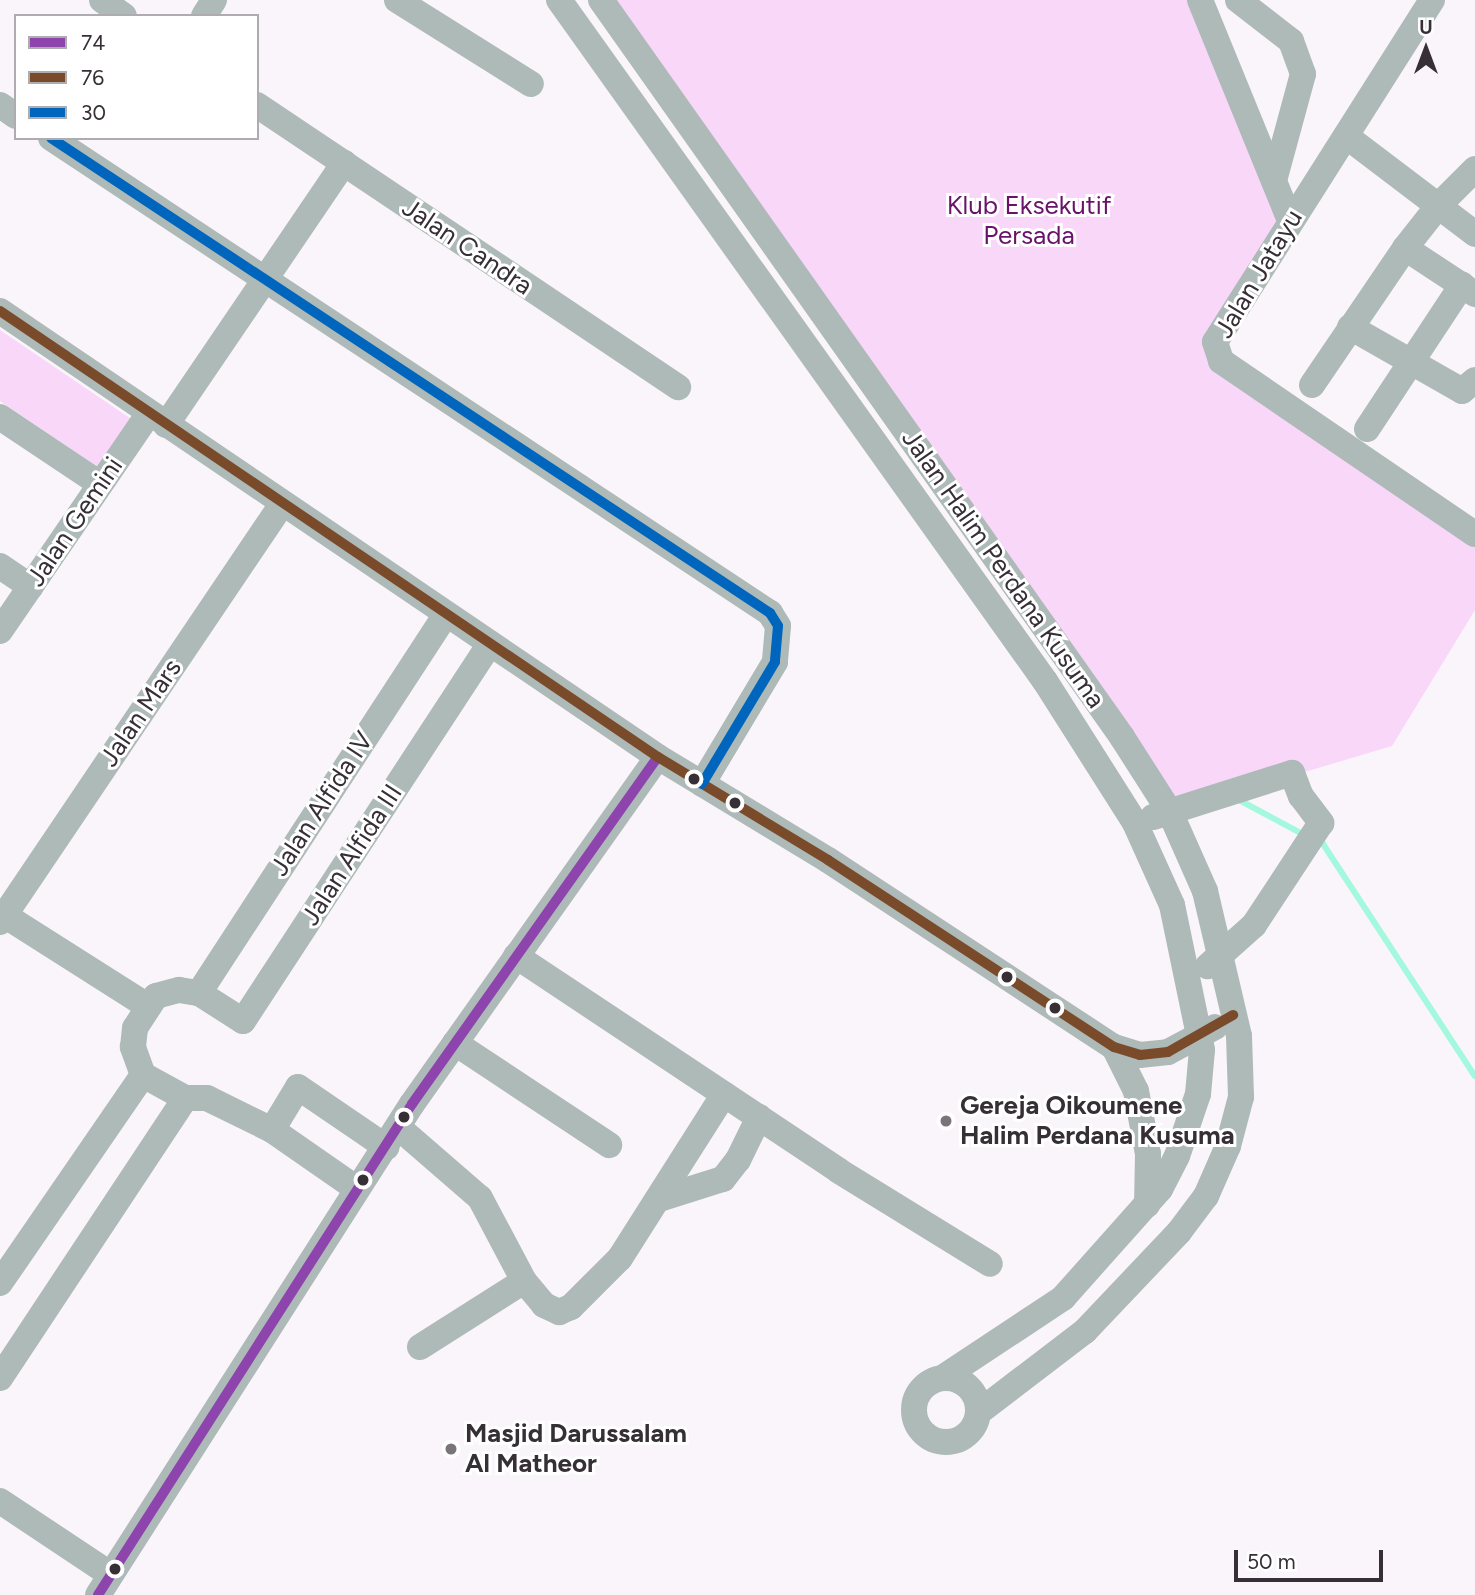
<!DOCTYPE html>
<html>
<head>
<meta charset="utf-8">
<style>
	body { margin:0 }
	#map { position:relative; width:1475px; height:1595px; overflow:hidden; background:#faf5fa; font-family:Figtree,sans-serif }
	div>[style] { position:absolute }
	.green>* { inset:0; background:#f8d7f8 }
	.stream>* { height:6px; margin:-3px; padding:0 3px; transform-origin:3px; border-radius:3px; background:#a3f8dd }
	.minor>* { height:26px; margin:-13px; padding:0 13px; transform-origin:13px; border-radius:13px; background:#aebab8 }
	.minor>.ring { margin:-13px; padding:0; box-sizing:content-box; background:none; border:26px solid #aebab8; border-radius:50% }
	.bus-1>* { height:10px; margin:-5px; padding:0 5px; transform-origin:5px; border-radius:5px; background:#8e44ad }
	.bus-2>* { height:10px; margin:-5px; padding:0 5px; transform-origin:5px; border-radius:5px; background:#7a4b2a }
	.bus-3>* { height:10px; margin:-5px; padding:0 5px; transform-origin:5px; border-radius:5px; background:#0065bd }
	.dots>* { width:19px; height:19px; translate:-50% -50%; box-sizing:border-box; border:4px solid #fff; border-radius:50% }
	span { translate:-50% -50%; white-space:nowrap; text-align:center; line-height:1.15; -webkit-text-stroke:6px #fff; paint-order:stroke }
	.park-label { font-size:26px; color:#68126a }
	.street-label { font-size:26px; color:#362f36 }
	.poi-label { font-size:26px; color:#362f36; font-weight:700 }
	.left { translate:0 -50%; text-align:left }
	.legend { position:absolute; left:14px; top:14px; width:245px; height:126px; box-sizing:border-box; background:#fff; border:2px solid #afacaf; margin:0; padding:9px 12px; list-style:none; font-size:21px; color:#362f36 }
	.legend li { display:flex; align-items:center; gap:14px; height:35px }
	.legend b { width:35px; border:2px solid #afacaf }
	.north { position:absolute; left:1391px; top:14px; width:70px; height:70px; -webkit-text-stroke:5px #fff; paint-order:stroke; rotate:0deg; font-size:19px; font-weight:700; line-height:28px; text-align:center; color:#362f36 }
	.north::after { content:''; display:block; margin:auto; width:24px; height:32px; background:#362f36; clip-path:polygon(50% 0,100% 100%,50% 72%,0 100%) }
	.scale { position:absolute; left:1234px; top:1550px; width:149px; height:32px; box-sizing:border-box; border:4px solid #362f36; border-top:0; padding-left:9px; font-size:21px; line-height:24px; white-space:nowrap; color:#362f36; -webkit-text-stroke:5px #fff; paint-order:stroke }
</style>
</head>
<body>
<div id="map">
	<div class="green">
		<i style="clip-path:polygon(601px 0,1199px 0,1290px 220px,1216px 352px,1475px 534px,1475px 610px,1392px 746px,1170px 812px)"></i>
		<i style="clip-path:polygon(0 330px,137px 423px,104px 471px,0 401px)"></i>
	</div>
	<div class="stream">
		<i style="left:1239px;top:800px;width:76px;rotate:28.2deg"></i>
		<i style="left:1316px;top:841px;width:8px;rotate:23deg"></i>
		<i style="left:1323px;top:844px;width:277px;rotate:56.8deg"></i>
	</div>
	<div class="minor">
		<i style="left:102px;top:0;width:27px;rotate:36deg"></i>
		<i style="left:397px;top:0;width:158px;rotate:32.1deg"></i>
		<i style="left:559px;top:0;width:837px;rotate:54.49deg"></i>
		<i style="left:1045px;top:681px;width:168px;rotate:57.6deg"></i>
		<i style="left:1135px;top:823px;width:90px;rotate:65.7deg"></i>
		<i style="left:1172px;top:905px;width:148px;rotate:78.3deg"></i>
		<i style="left:1202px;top:1050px;width:44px;rotate:95.2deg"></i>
		<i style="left:1198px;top:1094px;width:65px;rotate:108.7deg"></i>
		<i style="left:1177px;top:1156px;width:37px;rotate:117deg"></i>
		<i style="left:1160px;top:1189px;width:146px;rotate:131.7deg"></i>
		<i style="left:1063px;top:1298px;width:145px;rotate:146.5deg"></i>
		<i style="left:601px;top:0;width:903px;rotate:54.74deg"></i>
		<i style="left:1122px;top:737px;width:89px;rotate:57.4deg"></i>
		<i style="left:1170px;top:812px;width:86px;rotate:66.1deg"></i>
		<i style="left:1205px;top:891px;width:149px;rotate:76.8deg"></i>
		<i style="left:1239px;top:1036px;width:61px;rotate:88.1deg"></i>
		<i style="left:1241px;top:1097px;width:51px;rotate:104.9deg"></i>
		<i style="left:1228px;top:1146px;width:55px;rotate:113.7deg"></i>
		<i style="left:1206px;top:1196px;width:45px;rotate:126.9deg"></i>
		<i style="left:1179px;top:1232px;width:137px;rotate:133.5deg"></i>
		<i style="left:1085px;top:1331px;width:133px;rotate:142.6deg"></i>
		<i style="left:1200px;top:0;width:238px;rotate:67.8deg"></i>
		<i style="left:1238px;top:0;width:67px;rotate:37.7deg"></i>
		<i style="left:1291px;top:41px;width:35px;rotate:70deg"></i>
		<i style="left:1303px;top:74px;width:111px;rotate:105.2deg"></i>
		<i style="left:1432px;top:0;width:405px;rotate:122.4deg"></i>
		<i style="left:1215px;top:342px;width:20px;rotate:72deg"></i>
		<i style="left:1221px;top:361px;width:307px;rotate:34.3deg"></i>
		<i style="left:204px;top:16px;width:19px;rotate:-58deg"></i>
		<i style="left:0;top:105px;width:19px;rotate:35deg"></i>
		<i style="left:257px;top:105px;width:507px;rotate:33.82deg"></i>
		<i style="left:1346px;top:136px;width:162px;rotate:37.2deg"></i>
		<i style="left:51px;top:138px;width:862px;rotate:33.45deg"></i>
		<i style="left:770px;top:613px;width:15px;rotate:58deg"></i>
		<i style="left:778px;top:626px;width:36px;rotate:95deg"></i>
		<i style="left:775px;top:662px;width:142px;rotate:120.9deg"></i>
		<i style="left:1405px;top:248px;width:84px;rotate:33.3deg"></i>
		<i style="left:0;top:311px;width:795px;rotate:34.13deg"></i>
		<i style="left:658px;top:757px;width:199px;rotate:31.2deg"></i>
		<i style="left:828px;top:860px;width:342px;rotate:33.2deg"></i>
		<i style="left:1114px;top:1047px;width:27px;rotate:17deg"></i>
		<i style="left:1140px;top:1055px;width:28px;rotate:-6deg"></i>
		<i style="left:1168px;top:1052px;width:53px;rotate:-28deg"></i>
		<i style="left:1350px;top:327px;width:129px;rotate:29.7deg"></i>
		<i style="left:1462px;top:391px;width:17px;rotate:-40deg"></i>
		<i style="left:1312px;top:385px;width:166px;rotate:-55.8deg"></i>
		<i style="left:1405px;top:248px;width:55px;rotate:-51.7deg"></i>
		<i style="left:1439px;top:205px;width:51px;rotate:-45deg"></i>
		<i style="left:0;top:417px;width:120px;rotate:33.8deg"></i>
		<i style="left:166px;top:425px;width:317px;rotate:-55.8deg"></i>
		<i style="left:1367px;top:429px;width:173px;rotate:-56.6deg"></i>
		<i style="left:0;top:566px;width:37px;rotate:34deg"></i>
		<i style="left:0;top:631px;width:264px;rotate:-55.6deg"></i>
		<i style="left:1153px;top:817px;width:146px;rotate:-17.6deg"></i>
		<i style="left:1292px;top:773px;width:25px;rotate:69deg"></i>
		<i style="left:1301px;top:796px;width:34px;rotate:53deg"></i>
		<i style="left:1321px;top:823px;width:122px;rotate:123.3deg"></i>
		<i style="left:1254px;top:925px;width:62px;rotate:138.3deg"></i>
		<i style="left:4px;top:915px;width:168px;rotate:32.4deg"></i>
		<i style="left:0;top:922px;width:504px;rotate:-55.99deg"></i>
		<i style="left:516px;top:956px;width:388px;rotate:33.6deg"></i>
		<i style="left:839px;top:1171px;width:177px;rotate:31.6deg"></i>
		<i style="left:199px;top:993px;width:450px;rotate:-56.9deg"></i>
		<i style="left:455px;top:1043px;width:185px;rotate:33.5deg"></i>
		<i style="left:1114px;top:1047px;width:49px;rotate:63.4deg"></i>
		<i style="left:1136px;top:1091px;width:64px;rotate:79.2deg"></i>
		<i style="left:1148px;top:1154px;width:51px;rotate:91.1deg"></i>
		<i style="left:398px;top:1127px;width:108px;rotate:40.9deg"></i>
		<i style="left:480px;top:1198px;width:94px;rotate:62.1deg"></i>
		<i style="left:524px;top:1281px;width:31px;rotate:50deg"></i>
		<i style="left:544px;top:1305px;width:17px;rotate:25deg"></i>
		<i style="left:559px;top:1312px;width:13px;rotate:-23deg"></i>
		<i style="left:571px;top:1307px;width:69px;rotate:-45deg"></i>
		<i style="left:620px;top:1258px;width:194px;rotate:-57.6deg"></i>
		<i style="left:272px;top:1130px;width:50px;rotate:-58.8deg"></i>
		<i style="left:298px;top:1087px;width:107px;rotate:34.3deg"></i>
		<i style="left:357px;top:1189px;width:103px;rotate:-145.2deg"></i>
		<i style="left:272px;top:1130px;width:72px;rotate:-153.8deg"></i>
		<i style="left:207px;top:1098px;width:22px;rotate:180deg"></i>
		<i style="left:185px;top:1098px;width:48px;rotate:-151.3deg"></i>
		<i style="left:143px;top:1075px;width:30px;rotate:-110deg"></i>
		<i style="left:133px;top:1047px;width:19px;rotate:-84deg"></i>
		<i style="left:135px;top:1028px;width:38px;rotate:-57deg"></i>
		<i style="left:156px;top:996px;width:24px;rotate:-15deg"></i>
		<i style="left:179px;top:990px;width:20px;rotate:9deg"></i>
		<i style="left:199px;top:993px;width:52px;rotate:32.5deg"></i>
		<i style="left:243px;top:1021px;width:449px;rotate:-56.8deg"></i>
		<i style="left:659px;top:1199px;width:67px;rotate:-17.4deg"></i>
		<i style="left:723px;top:1179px;width:24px;rotate:-52deg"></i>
		<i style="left:738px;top:1160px;width:48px;rotate:-64deg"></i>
		<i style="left:0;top:1283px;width:252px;rotate:-55.5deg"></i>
		<i style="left:420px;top:1347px;width:123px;rotate:-32.4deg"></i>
		<i class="ring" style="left:914px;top:1378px;width:38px;height:38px"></i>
		<i style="left:0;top:1378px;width:336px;rotate:-56.5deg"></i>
		<i style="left:0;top:1501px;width:132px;rotate:33.6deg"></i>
		<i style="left:98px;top:1595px;width:583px;rotate:-57.4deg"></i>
		<i style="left:412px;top:1104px;width:425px;rotate:-54.7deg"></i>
	</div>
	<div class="bus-1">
		<i style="left:98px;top:1595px;width:583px;rotate:-57.4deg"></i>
		<i style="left:412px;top:1104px;width:425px;rotate:-54.7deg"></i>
	</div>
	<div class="bus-2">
		<i style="left:0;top:311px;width:795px;rotate:34.13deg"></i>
		<i style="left:658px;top:757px;width:199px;rotate:31.2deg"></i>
		<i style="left:828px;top:860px;width:342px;rotate:33.2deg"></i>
		<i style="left:1114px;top:1047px;width:27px;rotate:17deg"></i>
		<i style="left:1140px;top:1055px;width:28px;rotate:-6deg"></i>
		<i style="left:1168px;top:1052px;width:75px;rotate:-29.6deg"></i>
	</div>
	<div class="bus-3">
		<i style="left:51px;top:138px;width:862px;rotate:33.45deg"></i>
		<i style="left:770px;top:613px;width:15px;rotate:58deg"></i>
		<i style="left:778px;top:626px;width:36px;rotate:95deg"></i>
		<i style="left:775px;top:662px;width:142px;rotate:120.9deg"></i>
	</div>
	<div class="dots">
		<i style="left:694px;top:779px;background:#362f36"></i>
		<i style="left:735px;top:803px;background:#362f36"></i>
		<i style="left:1007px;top:977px;background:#362f36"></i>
		<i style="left:1055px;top:1008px;background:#362f36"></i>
		<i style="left:404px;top:1117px;background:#362f36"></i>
		<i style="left:946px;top:1121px;background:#7b747b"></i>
		<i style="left:363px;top:1180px;background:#362f36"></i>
		<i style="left:451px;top:1449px;background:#7b747b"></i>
		<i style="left:115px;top:1569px;background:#362f36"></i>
	</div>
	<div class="park-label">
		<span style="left:1029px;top:221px">Klub Eksekutif<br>Persada</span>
	</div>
	<div class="street-label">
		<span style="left:467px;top:247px;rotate:34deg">Jalan Candra</span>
		<span style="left:1259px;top:274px;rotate:-59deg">Jalan Jatayu</span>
		<span style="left:75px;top:522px;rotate:-56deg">Jalan Gemini</span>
		<span style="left:1003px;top:569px;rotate:55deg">Jalan Halim Perdana Kusuma</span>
		<span style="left:141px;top:713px;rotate:-56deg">Jalan Mars</span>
		<span style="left:322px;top:804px;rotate:-57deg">Jalan Alfida IV</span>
		<span style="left:352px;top:855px;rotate:-57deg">Jalan Alfida III</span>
	</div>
	<div class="poi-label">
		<span class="left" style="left:960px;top:1121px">Gereja Oikoumene<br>Halim Perdana Kusuma</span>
		<span class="left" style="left:465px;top:1449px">Masjid Darussalam<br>Al Matheor</span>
	</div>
	<ul class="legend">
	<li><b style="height:9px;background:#8e44ad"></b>74</li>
	<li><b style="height:9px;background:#7a4b2a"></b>76</li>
	<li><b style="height:9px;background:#0065bd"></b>30</li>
	</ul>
	<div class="north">U</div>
	<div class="scale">50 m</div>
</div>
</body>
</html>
